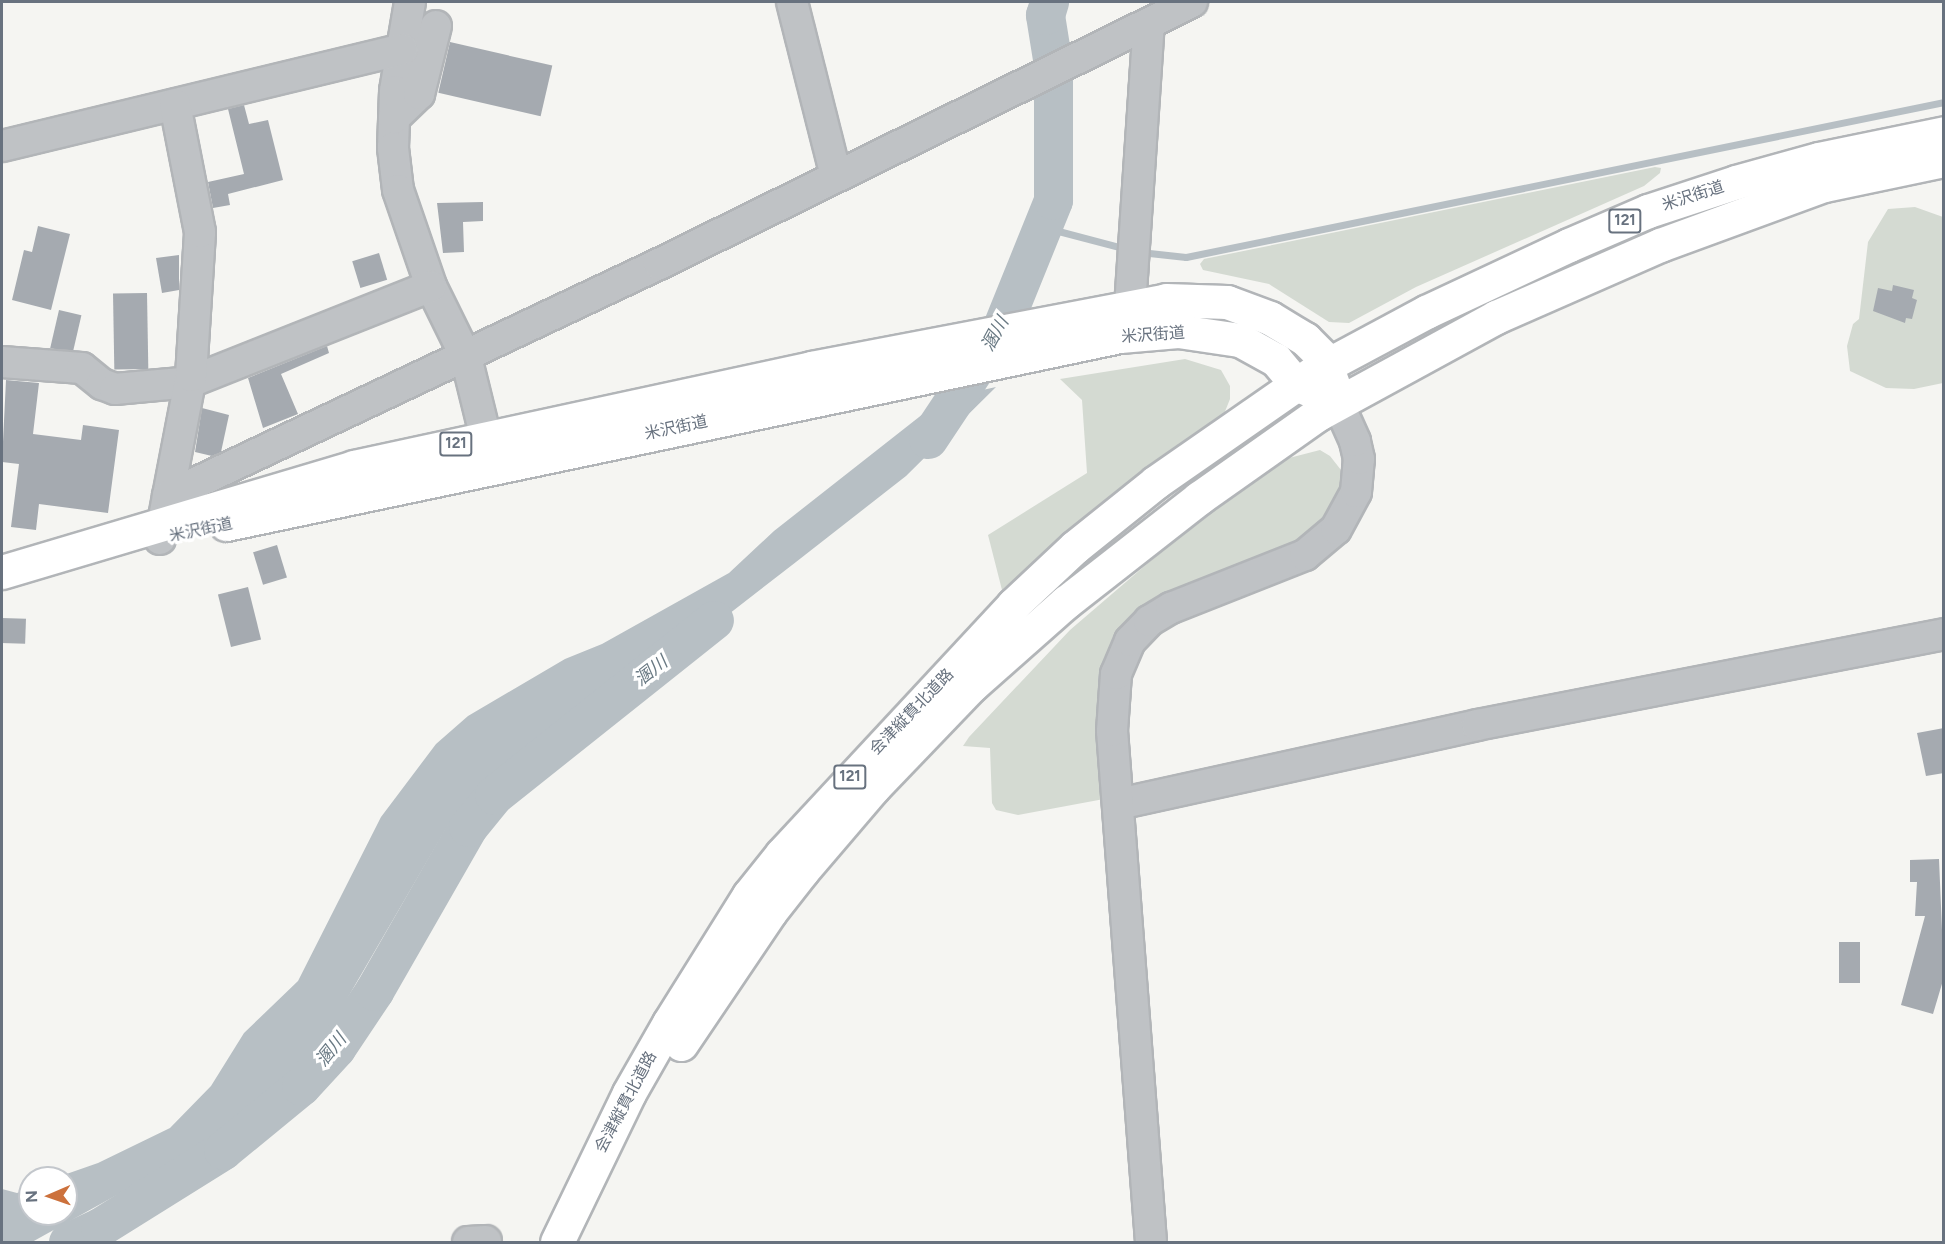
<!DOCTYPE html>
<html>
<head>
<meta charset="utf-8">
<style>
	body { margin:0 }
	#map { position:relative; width:1945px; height:1244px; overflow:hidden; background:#f5f5f2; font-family:Figtree,"Noto Sans JP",sans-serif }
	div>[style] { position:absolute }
	.green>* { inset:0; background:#d4dad2 }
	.water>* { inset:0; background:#b7bfc4 }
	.stream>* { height:7px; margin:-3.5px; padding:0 3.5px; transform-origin:3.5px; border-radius:3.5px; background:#b7bfc4 }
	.river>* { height:39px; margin:-19.5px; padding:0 19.5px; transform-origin:19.5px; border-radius:19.5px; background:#b7bfc4 }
	.building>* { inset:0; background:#a5aab0; transform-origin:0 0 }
	.roads { filter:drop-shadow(2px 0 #b2b5b8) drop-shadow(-2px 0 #b2b5b8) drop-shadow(0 2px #b2b5b8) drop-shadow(0 -2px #b2b5b8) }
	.minor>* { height:30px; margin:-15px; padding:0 15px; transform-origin:15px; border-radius:15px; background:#bfc2c5 }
	.highway>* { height:33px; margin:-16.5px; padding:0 16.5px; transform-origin:16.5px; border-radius:16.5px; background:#fff }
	span { translate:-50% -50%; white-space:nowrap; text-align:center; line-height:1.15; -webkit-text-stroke:6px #fff; paint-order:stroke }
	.shield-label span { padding:2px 4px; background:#fff; border:2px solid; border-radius:4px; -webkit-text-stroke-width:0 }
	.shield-label { font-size:15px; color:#68727f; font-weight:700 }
	.street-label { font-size:16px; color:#68727f }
	.water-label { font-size:18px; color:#697983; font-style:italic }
	.frame { position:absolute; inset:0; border:3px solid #68727f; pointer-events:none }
	.north { position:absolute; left:18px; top:1166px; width:60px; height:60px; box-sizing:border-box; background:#fff; border:2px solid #c3c7cc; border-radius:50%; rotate:268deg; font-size:16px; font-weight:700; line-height:24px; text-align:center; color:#68727f }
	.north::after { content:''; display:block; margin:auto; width:21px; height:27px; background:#cc713c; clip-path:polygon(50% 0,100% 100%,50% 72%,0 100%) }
</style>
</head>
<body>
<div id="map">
	<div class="green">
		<i style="clip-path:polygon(1655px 167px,1661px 168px,1660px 173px,1644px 186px,1416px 287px,1349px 323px,1329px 322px,1269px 284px,1203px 270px,1200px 264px,1204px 259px)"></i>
		<i style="clip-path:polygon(1915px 207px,1943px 217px,1943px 383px,1914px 389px,1886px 388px,1850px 371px,1847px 346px,1853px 324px,1859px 319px,1868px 242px,1888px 209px)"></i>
		<i style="clip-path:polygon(1185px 359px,1221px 370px,1230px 386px,1230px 399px,1222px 419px,1128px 483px,1002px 590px,988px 535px,1087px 473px,1082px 400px,1060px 379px)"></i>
		<i style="clip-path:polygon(1320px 450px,1330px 456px,1341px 470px,1339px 496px,1324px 522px,1293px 544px,1142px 615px,1104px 799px,1018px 815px,996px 810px,992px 803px,990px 748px,963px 746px,969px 737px,1070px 630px,1183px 533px,1289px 458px)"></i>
	</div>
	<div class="water">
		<i style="clip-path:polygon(996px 387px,906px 476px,796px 562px,698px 638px,609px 687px,491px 780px,451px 820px,326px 1035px,296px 1073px,243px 1120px,207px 1145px,32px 1242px,2px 1242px,2px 1189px,17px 1193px,30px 1188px,30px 1214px,66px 1214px,66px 1178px,55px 1178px,98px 1163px,170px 1128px,211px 1086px,244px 1033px,298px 981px,381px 817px,436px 744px,468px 716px,565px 659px,602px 644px,729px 573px,774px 531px,942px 399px)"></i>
	</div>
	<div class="stream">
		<i style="left:1043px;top:227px;width:87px;rotate:14.7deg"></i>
		<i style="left:1140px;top:252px;width:46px;rotate:6.2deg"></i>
		<i style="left:1186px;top:257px;width:774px;rotate:-11.56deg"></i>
	</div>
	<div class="river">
		<i style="left:928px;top:439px;width:132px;rotate:-56.4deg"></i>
		<i style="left:1001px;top:329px;width:139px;rotate:-68deg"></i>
		<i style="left:1053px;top:200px;width:135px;rotate:-90deg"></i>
		<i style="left:1053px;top:65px;width:51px;rotate:-99.1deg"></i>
		<i style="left:1045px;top:15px;width:14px;rotate:-73deg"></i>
		<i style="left:68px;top:1242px;width:35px;rotate:-25deg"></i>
		<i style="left:100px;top:1227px;width:145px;rotate:-32deg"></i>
		<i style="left:223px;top:1150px;width:101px;rotate:-39.4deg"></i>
		<i style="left:301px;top:1086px;width:52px;rotate:-47.4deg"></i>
		<i style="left:336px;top:1048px;width:69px;rotate:-56.3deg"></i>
		<i style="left:374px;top:991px;width:189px;rotate:-60.2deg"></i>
		<i style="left:468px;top:827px;width:41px;rotate:-50.9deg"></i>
		<i style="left:494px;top:795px;width:281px;rotate:-38.5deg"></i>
	</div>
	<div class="building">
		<i style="left:450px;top:42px;width:105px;height:52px;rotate:13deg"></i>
		<i style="clip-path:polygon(244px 105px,249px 124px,268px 120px,283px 180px,228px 194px,230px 205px,213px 208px,208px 182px,244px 174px,228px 109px)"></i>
		<i style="clip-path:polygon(483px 202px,483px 221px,463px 222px,464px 252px,443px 253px,437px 203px)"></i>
		<i style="clip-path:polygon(38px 226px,70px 234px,51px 310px,12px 300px,24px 250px,32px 252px)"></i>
		<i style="left:379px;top:253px;width:28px;height:28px;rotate:73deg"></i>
		<i style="clip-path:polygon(179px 255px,179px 290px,162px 293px,156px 258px)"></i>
		<i style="clip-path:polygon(1893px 285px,1914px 290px,1912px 298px,1917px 300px,1912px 319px,1906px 318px,1905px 323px,1873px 311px,1878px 288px,1892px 291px)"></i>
		<i style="left:147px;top:293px;width:76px;height:34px;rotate:89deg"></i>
		<i style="left:59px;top:310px;width:23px;height:39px;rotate:13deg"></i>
		<i style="clip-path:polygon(327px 346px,329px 353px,281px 374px,298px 414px,263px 428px,248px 378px)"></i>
		<i style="clip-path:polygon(6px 380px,39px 383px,33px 434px,81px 440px,83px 425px,119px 430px,108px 513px,39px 504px,36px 530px,11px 527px,19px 464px,2px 462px)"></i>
		<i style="clip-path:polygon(202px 408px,229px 415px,221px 452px,212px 456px,195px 452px)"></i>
		<i style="left:277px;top:545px;width:34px;height:25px;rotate:73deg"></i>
		<i style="left:248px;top:587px;width:54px;height:31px;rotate:76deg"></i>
		<i style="left:2px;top:618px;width:24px;height:25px;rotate:2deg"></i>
		<i style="clip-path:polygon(1944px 728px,1944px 773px,1926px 776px,1917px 733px)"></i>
		<i style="clip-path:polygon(1939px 859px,1944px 977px,1933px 1014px,1901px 1005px,1925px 916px,1915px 916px,1917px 882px,1910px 882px,1910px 860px)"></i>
		<i style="left:1839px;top:942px;width:21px;height:41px"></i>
	</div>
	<div class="roads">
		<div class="minor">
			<i style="left:410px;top:2px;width:90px;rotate:99.6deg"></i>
			<i style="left:395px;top:91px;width:57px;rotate:92deg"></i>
			<i style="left:393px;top:148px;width:42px;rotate:83.2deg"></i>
			<i style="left:398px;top:190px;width:102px;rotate:71deg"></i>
			<i style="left:431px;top:286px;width:79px;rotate:63.8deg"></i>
			<i style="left:466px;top:357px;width:109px;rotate:76.2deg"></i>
			<i style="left:792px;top:2px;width:179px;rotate:75.8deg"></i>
			<i style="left:394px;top:118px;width:35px;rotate:-44deg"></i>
			<i style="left:419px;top:94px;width:70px;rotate:-76deg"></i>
			<i style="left:2px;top:146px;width:412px;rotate:-13.6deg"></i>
			<i style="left:1130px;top:307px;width:284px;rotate:-86.2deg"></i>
			<i style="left:2px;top:362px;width:80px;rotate:4.3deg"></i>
			<i style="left:82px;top:368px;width:26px;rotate:39deg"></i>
			<i style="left:102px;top:384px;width:14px;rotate:21deg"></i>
			<i style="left:115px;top:389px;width:75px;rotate:-5.3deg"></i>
			<i style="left:190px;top:382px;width:259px;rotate:-21.7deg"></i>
			<i style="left:168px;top:496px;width:122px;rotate:-79.1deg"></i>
			<i style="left:191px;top:376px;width:144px;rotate:-86.4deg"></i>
			<i style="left:200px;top:232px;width:130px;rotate:-101.1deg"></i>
			<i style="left:160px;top:539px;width:44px;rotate:-79.5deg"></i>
			<i style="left:168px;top:496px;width:543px;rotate:-25.29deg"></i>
			<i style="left:659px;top:264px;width:594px;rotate:-26.18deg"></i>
			<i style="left:1119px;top:804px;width:367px;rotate:-12.4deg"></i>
			<i style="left:1477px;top:725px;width:476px;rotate:-11deg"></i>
			<i style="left:468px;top:1242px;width:18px;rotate:-3deg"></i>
			<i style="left:1151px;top:1242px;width:512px;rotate:-94.36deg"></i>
			<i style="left:1112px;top:731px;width:57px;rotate:-86deg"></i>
			<i style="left:1116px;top:674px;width:36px;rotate:-67deg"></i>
			<i style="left:1130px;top:641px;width:28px;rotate:-46deg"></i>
			<i style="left:1149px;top:621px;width:26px;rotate:-31deg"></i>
			<i style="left:1171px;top:608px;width:144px;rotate:-21.6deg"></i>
			<i style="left:1305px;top:555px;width:40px;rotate:-40deg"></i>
			<i style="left:1336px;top:529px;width:42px;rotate:-61.6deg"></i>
			<i style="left:1356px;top:492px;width:33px;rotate:-85deg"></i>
			<i style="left:1359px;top:459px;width:18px;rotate:-103deg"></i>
			<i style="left:1355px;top:441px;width:44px;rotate:-114.2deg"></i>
		</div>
		<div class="highway">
			<i style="left:226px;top:524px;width:914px;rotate:-11.88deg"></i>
			<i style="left:1120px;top:336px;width:58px;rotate:-4.9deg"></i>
			<i style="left:1178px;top:331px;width:63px;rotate:8.3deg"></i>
			<i style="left:1240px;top:340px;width:41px;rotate:29.1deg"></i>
			<i style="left:1276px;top:360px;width:31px;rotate:50deg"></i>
			<i style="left:1296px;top:384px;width:23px;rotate:23deg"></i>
			<i style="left:2px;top:572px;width:367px;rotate:-16.6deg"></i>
			<i style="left:354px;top:467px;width:468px;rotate:-12.2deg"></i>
			<i style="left:811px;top:368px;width:361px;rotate:-10.8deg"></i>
			<i style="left:1166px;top:300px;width:61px;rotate:1.9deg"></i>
			<i style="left:1227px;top:302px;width:46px;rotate:20.4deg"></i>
			<i style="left:1270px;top:318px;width:41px;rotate:31deg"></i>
			<i style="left:1305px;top:339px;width:25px;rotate:45deg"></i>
			<i style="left:1323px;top:357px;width:29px;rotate:70deg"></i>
			<i style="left:681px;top:1044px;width:159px;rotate:-56deg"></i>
			<i style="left:770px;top:912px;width:53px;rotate:-51.8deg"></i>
			<i style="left:803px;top:870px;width:109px;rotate:-49.5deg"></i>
			<i style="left:874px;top:787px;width:140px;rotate:-46.2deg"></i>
			<i style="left:971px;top:686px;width:127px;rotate:-41.5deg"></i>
			<i style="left:1066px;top:602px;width:169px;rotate:-38deg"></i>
			<i style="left:1199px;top:498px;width:146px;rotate:-35.2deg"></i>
			<i style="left:1318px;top:414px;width:203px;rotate:-28.6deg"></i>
			<i style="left:1496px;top:317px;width:179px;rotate:-23.7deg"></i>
			<i style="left:1660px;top:245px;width:175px;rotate:-20.1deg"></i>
			<i style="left:1824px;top:185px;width:123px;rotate:-11.8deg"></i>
			<i style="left:557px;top:1242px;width:165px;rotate:-64.2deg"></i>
			<i style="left:629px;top:1093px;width:81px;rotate:-60.3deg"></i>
			<i style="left:669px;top:1023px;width:151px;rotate:-58deg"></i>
			<i style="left:749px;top:895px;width:53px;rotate:-51.2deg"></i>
			<i style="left:782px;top:854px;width:340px;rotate:-47.1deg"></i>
			<i style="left:1013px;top:605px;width:85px;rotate:-43.1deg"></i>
			<i style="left:1075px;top:547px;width:104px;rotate:-38.7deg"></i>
			<i style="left:1156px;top:482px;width:195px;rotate:-34.8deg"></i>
			<i style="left:1316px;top:371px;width:125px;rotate:-28.2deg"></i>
			<i style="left:1426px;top:312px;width:158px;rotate:-25.1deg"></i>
			<i style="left:1569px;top:245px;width:86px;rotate:-23.3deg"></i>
			<i style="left:1648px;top:211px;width:93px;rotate:-18.2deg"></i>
			<i style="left:1736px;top:182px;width:86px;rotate:-15.5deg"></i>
			<i style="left:1819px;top:159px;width:128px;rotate:-11.7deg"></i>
		</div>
	</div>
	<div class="shield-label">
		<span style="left:1625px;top:221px">121</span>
		<span style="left:456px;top:444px">121</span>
		<span style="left:850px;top:777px">121</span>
	</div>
	<div class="street-label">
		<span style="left:1693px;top:196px;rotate:-18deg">米沢街道</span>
		<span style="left:1153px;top:335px;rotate:-4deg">米沢街道</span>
		<span style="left:676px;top:428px;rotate:-12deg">米沢街道</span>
		<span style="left:201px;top:530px;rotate:-12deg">米沢街道</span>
		<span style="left:912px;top:712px;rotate:-46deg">会津縦貫北道路</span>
		<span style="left:626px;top:1102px;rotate:-62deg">会津縦貫北道路</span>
	</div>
	<div class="water-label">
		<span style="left:995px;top:334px;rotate:-61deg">溷川</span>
		<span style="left:651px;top:671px;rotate:-38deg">溷川</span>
		<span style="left:331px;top:1050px;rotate:-51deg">溷川</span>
	</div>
	<div class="frame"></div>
	<div class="north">N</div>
</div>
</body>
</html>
